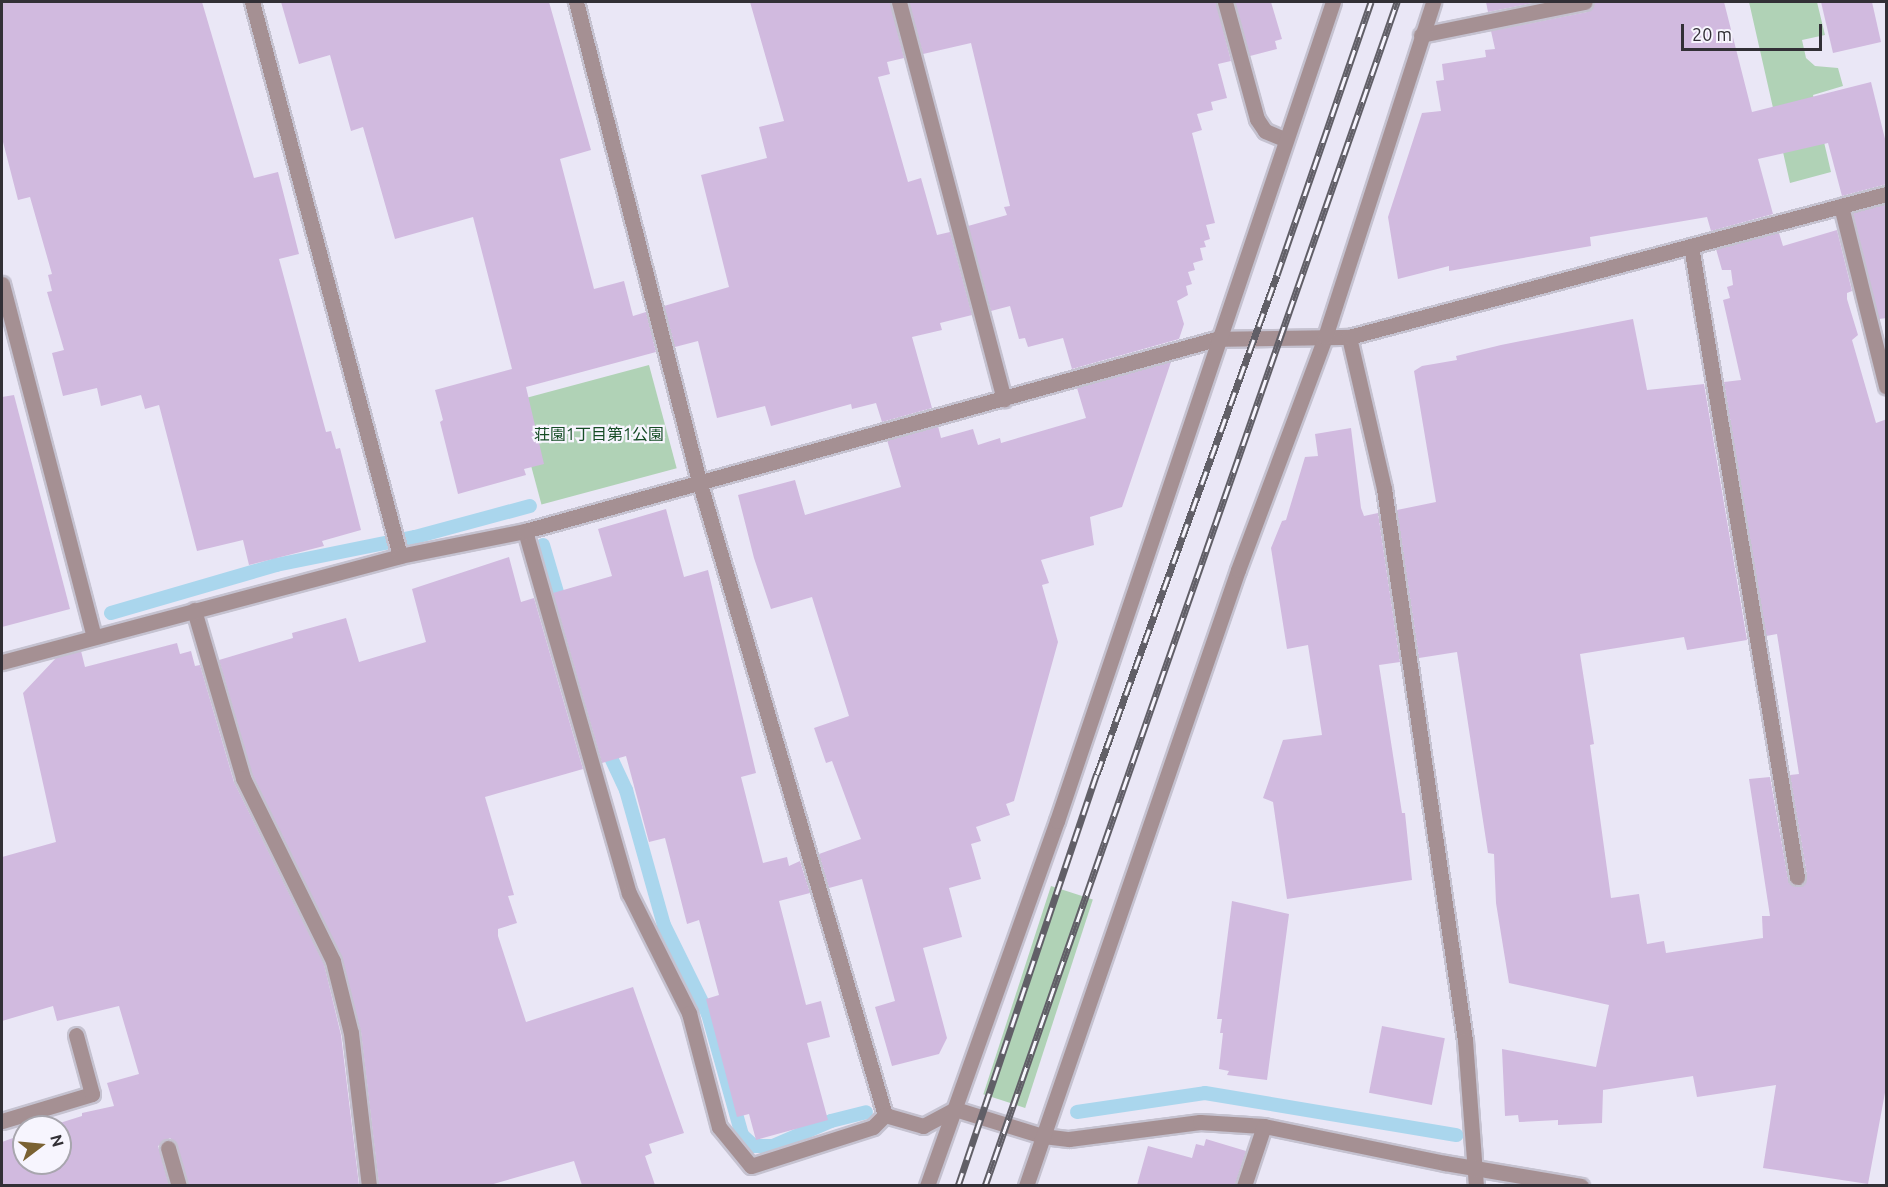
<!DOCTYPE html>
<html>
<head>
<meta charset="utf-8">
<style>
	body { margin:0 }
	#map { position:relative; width:1888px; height:1187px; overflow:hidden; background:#eae7f6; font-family:Ubuntu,"Noto Sans JP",sans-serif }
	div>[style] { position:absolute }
	.green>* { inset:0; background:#b0d2b6; transform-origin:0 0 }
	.stream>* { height:14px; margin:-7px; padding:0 7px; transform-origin:7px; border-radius:7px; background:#aad6ed }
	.building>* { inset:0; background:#d1badf; transform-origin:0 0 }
	.roads { filter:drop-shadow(2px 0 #c5c2d0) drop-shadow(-2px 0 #c5c2d0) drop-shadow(0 2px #c5c2d0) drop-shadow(0 -2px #c5c2d0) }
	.minor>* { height:15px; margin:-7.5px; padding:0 7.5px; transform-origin:7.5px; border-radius:7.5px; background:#a59093 }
	.rail>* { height:7px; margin-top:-3.5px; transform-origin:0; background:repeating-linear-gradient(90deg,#f7f5fe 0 14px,#615f67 0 28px); box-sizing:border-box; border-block:2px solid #615f67 }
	span { translate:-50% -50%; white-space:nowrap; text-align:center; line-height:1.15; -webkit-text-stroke:4.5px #f7f5fe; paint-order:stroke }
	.park-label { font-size:16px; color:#154c25 }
	.frame { position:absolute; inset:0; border:3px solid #323036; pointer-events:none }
	.north { position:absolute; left:12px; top:1115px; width:60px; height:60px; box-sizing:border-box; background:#f7f5fe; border:2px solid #a8a6ae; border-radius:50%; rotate:74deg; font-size:16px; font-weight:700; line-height:24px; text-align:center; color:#323036 }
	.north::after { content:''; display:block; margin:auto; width:21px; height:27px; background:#7b6233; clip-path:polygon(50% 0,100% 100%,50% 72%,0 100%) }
	.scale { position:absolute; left:1681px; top:24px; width:141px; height:27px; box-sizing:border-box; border:3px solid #323036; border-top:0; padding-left:8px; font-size:18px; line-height:21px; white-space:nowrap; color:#323036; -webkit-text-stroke:4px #f7f5fe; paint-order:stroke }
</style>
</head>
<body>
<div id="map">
	<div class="green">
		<i style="clip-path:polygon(1749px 2px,1817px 2px,1825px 35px,1802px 40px,1806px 58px,1815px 66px,1838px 68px,1843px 86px,1813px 95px,1831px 172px,1790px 183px)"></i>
		<i style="left:649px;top:365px;width:107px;height:140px;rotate:75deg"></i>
		<i style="left:1051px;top:886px;width:44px;height:219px;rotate:18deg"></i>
	</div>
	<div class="stream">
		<i style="left:543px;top:545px;width:67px;rotate:73.5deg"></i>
		<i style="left:111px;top:613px;width:172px;rotate:-16.2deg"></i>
		<i style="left:276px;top:565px;width:142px;rotate:-11.4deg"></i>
		<i style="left:415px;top:537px;width:119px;rotate:-15.1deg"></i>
		<i style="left:605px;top:745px;width:50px;rotate:65deg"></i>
		<i style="left:626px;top:790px;width:140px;rotate:74.3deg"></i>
		<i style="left:664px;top:925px;width:99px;rotate:63.7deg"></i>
		<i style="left:708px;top:1014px;width:126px;rotate:74.3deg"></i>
		<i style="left:742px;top:1135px;width:16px;rotate:43deg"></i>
		<i style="left:754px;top:1146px;width:19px"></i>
		<i style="left:773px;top:1146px;width:63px;rotate:-23.3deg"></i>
		<i style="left:831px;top:1121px;width:36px;rotate:-14deg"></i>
		<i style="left:1077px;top:1112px;width:129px;rotate:-8.4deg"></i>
		<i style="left:1205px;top:1093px;width:255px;rotate:9.5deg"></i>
	</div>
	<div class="building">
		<i style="clip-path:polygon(2px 2px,202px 2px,254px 178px,278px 172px,299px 254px,279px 259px,326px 432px,331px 431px,336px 449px,340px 448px,361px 530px,322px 541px,324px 546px,249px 565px,243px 540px,197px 551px,159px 405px,145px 409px,141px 395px,101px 406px,97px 388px,63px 396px,52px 353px,64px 350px,47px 292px,52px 291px,48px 275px,52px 274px,30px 197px,18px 200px,2px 138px)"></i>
		<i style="clip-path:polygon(281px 2px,549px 2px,591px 150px,560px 159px,594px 289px,624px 281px,633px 316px,646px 312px,656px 352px,526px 387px,544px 464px,524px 469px,526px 475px,458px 494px,440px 422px,443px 420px,435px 390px,512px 369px,473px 217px,395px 239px,363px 127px,351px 131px,330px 55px,299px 64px)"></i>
		<i style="clip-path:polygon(750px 2px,890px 2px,904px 58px,887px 62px,890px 74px,878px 77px,908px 182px,921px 178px,937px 235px,950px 232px,972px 315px,940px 323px,942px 330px,912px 337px,932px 408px,882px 422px,876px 403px,852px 409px,851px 404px,771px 426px,765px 406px,717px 418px,698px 341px,675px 347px,664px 306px,729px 287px,701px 175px,767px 158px,759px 127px,784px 121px)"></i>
		<i style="clip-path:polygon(909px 2px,1216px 2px,1231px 61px,1218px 64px,1227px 98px,1211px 102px,1213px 110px,1197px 114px,1202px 130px,1192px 133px,1215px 223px,1206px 225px,1210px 239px,1204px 241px,1206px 247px,1200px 248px,1203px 260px,1193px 263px,1195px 270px,1188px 272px,1192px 284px,1186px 286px,1188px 295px,1177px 301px,1184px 324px,1179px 339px,1072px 369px,1063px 338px,1028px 347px,1025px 338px,1019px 339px,1010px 306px,991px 311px,968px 226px,1007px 215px,1004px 207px,1010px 206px,971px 43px,923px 54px)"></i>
		<i style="clip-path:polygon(1235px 2px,1271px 2px,1282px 39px,1275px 41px,1277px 49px,1250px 56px)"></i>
		<i style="clip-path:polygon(1486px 2px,1538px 2px,1488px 12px)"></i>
		<i style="clip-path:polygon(1595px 2px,1724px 2px,1752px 112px,1871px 82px,1887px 147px,1887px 184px,1842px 196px,1828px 143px,1758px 159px,1773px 214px,1711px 231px,1707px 217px,1590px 237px,1591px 246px,1449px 271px,1449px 266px,1398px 279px,1388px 217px,1422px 113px,1441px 111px,1436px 81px,1444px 80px,1442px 64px,1486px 57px,1485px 50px,1495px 49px,1491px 31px,1587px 12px)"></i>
		<i style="clip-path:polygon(1821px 2px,1872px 2px,1881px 42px,1833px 53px)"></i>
		<i style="clip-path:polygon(1887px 204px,1887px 318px,1879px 319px,1853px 213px)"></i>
		<i style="clip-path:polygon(1837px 230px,1852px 291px,1847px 293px,1847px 299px,1858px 335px,1852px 340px,1876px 423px,1887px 419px,1887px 1082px,1868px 1184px,1763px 1168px,1776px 1085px,1697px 1097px,1693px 1076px,1603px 1090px,1602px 1123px,1558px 1125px,1558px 1120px,1519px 1122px,1518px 1115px,1505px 1116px,1502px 1049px,1596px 1067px,1609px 1005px,1509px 983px,1496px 903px,1494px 854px,1488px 853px,1457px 652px,1419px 658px,1397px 510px,1436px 502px,1414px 371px,1422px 366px,1457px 360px,1456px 356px,1501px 345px,1633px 319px,1647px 390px,1704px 384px,1747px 640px,1687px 650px,1684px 637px,1580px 654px,1594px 744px,1590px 745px,1611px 898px,1639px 894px,1647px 944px,1664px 941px,1666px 953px,1763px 938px,1762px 916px,1770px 916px,1749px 779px,1770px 777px,1788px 879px,1799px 886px,1807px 875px,1790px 775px,1799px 774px,1777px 634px,1766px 636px,1724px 382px,1741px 380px,1723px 300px,1730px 298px,1727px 287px,1733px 285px,1731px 270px,1722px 270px,1716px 249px,1779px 233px,1783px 246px)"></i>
		<i style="clip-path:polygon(1171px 362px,1122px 507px,1090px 517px,1094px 545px,1041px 560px,1049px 583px,1042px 585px,1058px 642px,1014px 801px,1006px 804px,1010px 815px,976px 827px,981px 841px,971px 844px,981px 879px,949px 888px,962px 937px,923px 948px,947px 1038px,939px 1054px,892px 1066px,875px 1007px,895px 1001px,862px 879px,829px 888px,819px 854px,861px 839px,832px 761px,826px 763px,814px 728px,849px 716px,812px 597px,771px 609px,754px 558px,738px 495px,795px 480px,805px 515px,901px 487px,887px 440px,938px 426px,941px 438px,973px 429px,978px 445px,1000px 438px,1001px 443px,1086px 418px,1077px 388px)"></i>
		<i style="clip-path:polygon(14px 395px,70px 609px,2px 627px,2px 397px)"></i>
		<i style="clip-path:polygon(1351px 428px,1361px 508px,1364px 516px,1378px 513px,1400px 662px,1379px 665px,1402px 813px,1405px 813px,1412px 880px,1287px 899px,1273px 802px,1263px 798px,1283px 740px,1322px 735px,1308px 645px,1287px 649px,1271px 548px,1282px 521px,1286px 520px,1305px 457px,1318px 456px,1315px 434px)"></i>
		<i style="clip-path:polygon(666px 509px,684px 577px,708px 570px,756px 773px,741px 777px,763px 863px,787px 857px,789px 866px,800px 861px,810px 893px,779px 901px,806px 1005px,821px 1001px,830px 1037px,807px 1043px,828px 1120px,756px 1140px,749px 1114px,737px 1117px,706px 999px,719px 995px,699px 920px,687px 924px,665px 838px,649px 842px,626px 756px,602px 763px,553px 593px,612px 576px,598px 529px)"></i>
		<i style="clip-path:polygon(509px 557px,521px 602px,534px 598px,583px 769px,485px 797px,514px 895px,508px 896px,517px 923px,498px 929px,498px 936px,526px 1022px,633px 987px,684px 1133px,649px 1144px,652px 1153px,645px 1156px,655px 1185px,582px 1185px,574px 1161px,490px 1185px,379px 1185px,361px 1032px,342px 959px,252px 774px,219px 660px,293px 638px,292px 633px,346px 618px,359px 662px,426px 642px,412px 589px)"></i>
		<i style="clip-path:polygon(177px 643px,180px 654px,191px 651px,195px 666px,200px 665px,234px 782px,324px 964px,341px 1035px,359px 1185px,188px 1185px,177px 1145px,170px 1138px,158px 1146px,169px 1185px,2px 1185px,2px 1142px,24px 1134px,24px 1163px,60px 1163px,60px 1127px,47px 1127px,82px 1116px,82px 1113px,114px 1106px,107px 1083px,139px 1074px,119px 1006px,57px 1021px,53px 1006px,2px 1021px,2px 857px,56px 842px,23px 693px,56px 658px,81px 651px,85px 667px)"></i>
		<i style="clip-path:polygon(1232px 901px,1289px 914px,1267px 1080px,1227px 1075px,1229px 1071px,1219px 1069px,1223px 1033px,1220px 1033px,1222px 1019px,1217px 1019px)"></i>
		<i style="left:1382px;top:1026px;width:64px;height:68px;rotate:11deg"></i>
		<i style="clip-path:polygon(1206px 1139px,1246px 1151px,1235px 1185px,1137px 1185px,1148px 1146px,1192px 1158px,1196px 1144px,1204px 1146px)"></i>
	</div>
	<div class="roads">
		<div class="minor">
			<i style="left:252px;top:2px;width:573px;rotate:75.04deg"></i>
			<i style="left:576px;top:2px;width:498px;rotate:75.6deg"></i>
			<i style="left:700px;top:484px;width:658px;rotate:73.66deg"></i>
			<i style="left:899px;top:2px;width:411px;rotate:75.2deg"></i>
			<i style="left:1225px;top:2px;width:121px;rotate:74.7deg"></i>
			<i style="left:1257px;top:119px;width:14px;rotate:56deg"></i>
			<i style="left:1265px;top:131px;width:21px;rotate:23deg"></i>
			<i style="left:1421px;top:35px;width:167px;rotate:-11.4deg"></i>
			<i style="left:1841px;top:206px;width:186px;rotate:76deg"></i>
			<i style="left:1691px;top:246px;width:640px;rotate:80.46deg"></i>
			<i style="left:2px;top:284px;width:364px;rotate:75.4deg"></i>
			<i style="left:1349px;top:337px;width:156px;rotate:77deg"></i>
			<i style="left:1384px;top:489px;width:557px;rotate:81.64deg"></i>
			<i style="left:1465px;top:1040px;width:146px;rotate:85.7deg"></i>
			<i style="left:525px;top:531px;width:377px;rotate:74deg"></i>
			<i style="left:629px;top:893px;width:134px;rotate:63.4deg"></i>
			<i style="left:689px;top:1013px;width:118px;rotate:75.3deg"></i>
			<i style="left:719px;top:1127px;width:50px;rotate:50.6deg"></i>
			<i style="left:751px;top:1166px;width:128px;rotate:-17.7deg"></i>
			<i style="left:873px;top:1127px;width:17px;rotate:-45deg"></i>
			<i style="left:194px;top:610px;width:175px;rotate:73.7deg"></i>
			<i style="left:243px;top:778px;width:204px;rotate:63.8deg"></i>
			<i style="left:333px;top:961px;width:74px;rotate:76deg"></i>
			<i style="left:351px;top:1033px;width:154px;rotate:83.3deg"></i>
			<i style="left:2px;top:662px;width:412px;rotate:-14.9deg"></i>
			<i style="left:400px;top:556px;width:127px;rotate:-11.3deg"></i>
			<i style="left:525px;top:531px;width:717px;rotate:-15.53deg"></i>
			<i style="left:1216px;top:339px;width:133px;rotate:-0.9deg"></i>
			<i style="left:1349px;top:337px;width:556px;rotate:-14.91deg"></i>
			<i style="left:885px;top:1115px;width:40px;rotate:16deg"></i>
			<i style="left:923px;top:1126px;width:36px;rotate:-28deg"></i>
			<i style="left:955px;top:1109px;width:92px;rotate:17.1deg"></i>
			<i style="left:1043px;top:1136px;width:26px;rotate:7deg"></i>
			<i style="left:1069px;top:1139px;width:132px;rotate:-7.4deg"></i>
			<i style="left:1200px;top:1122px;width:64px;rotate:3.6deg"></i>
			<i style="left:1264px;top:1126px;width:185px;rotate:11.6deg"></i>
			<i style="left:1445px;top:1163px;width:138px;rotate:9.6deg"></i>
			<i style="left:2px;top:1121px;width:94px;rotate:-16.7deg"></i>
			<i style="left:92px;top:1094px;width:61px;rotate:-105.2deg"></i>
			<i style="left:168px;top:1148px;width:40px;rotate:74deg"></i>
			<i style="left:927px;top:1186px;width:387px;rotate:-70.4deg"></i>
			<i style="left:1057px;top:821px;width:864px;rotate:-71.38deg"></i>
			<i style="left:1026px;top:1186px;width:651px;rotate:-71.01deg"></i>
			<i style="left:1238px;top:570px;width:249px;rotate:-69.5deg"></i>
			<i style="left:1325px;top:337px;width:352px;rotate:-72.1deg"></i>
			<i style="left:1244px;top:1186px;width:63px;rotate:-71.6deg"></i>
		</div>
	</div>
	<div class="rail">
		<i style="left:958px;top:1186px;width:435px;rotate:-71.4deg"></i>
		<i style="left:1097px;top:774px;width:530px;rotate:-70.16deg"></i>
		<i style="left:1277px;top:275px;width:289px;rotate:-71deg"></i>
		<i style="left:985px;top:1186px;width:1254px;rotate:-70.81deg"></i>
	</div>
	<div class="park-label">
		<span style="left:599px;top:434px">荘園1丁目第1公園</span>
	</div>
	<div class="frame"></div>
	<div class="north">N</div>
	<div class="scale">20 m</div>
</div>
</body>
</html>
